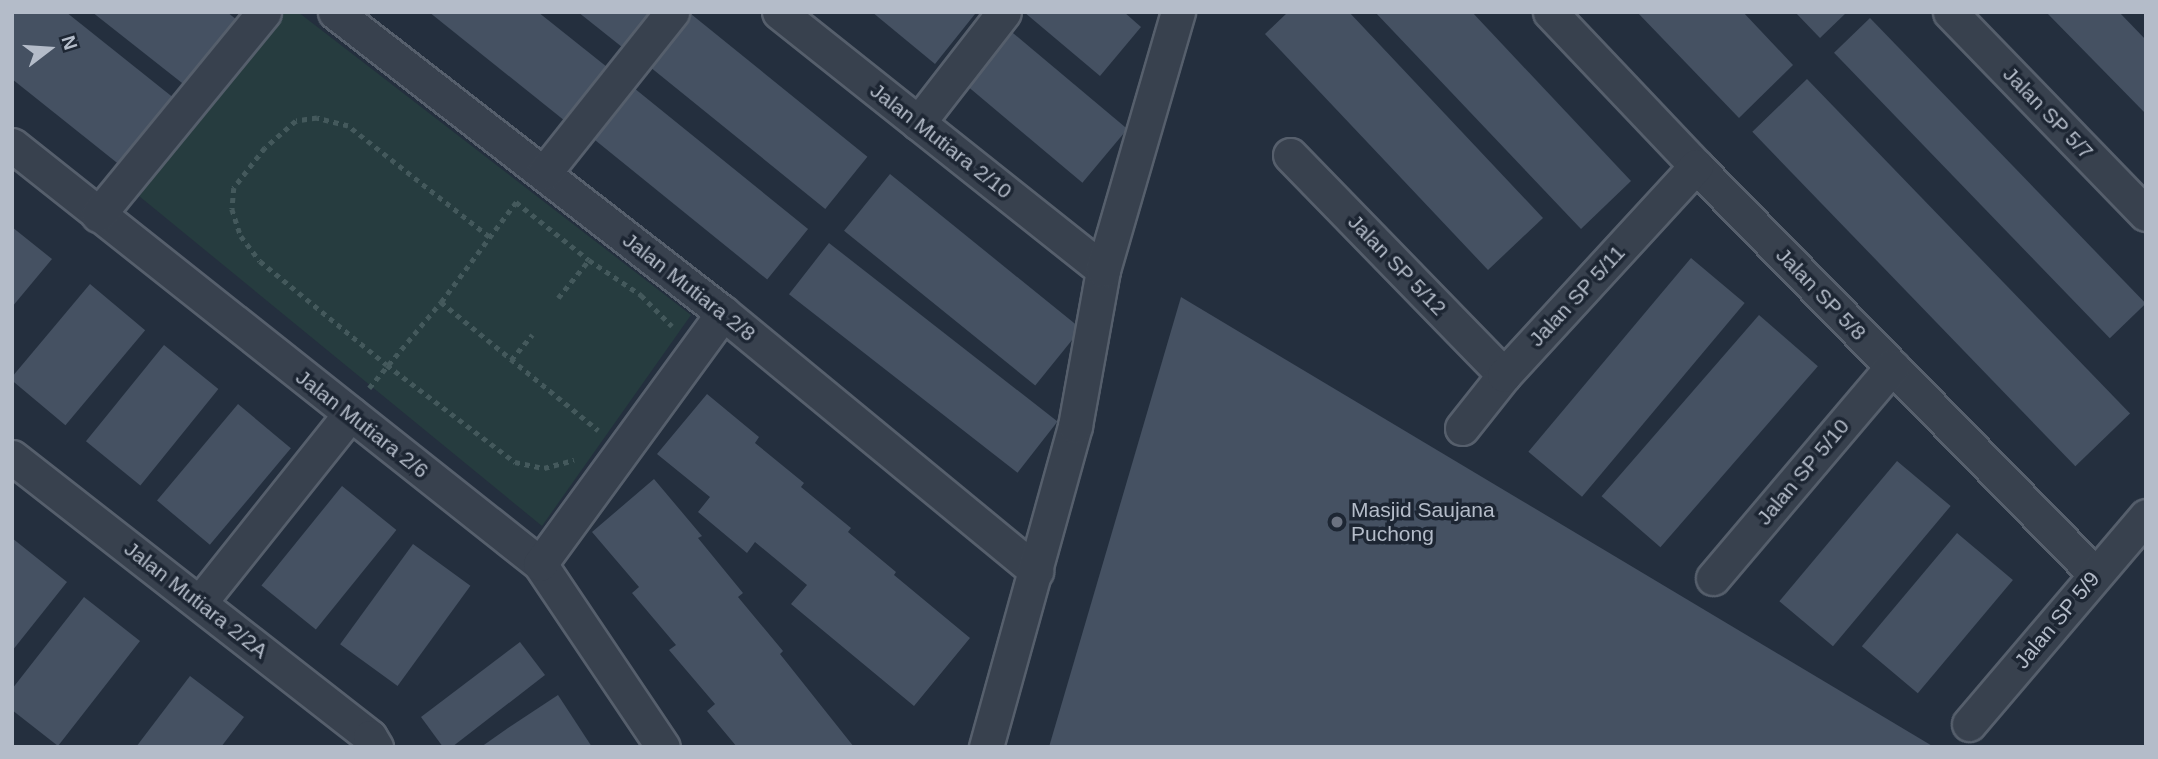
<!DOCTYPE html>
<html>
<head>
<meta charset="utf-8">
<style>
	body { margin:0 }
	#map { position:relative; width:2158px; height:759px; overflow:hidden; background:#242f3e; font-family:Arial,sans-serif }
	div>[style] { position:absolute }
	.green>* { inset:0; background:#263c3f }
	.building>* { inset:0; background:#455162; transform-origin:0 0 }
	.path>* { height:4.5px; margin-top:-2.25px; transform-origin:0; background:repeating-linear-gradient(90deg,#44595c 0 5px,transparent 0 10px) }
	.roads { filter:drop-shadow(2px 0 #565f6c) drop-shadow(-2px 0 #565f6c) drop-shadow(0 2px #565f6c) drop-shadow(0 -2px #565f6c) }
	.minor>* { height:33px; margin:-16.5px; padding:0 16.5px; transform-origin:16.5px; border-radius:16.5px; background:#38414e }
	.dots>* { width:19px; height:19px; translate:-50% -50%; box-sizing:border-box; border:4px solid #1d2633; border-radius:50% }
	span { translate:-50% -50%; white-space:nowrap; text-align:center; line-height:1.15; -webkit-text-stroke:7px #1d2633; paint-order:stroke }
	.street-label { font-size:21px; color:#b4bcc9 }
	.poi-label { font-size:21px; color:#b4bcc9 }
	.left { translate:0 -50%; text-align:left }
	.frame { position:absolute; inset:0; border:14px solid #b4bcc9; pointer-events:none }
	.north { position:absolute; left:14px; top:14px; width:70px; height:70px; -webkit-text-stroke:5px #1d2633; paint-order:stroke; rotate:73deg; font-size:19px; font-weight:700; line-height:28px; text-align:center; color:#b4bcc9 }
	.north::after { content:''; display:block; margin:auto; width:24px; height:32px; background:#b4bcc9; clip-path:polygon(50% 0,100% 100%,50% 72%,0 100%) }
</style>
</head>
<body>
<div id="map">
	<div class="green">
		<i style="clip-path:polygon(285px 12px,298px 12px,691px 315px,542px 526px,139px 196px)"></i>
	</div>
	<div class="building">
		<i style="clip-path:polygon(12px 12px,66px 12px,180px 103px,126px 170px,12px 79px)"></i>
		<i style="clip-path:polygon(92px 12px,227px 12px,247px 28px,196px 94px)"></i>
		<i style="clip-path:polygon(429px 12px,538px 12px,612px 71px,570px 125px)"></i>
		<i style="clip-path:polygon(578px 12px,657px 12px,627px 51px)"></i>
		<i style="clip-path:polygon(872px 12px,974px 12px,975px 14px,935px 64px)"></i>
		<i style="clip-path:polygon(1024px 12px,1124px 12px,1141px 27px,1100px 76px)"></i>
		<i style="clip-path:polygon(1288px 12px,1349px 12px,1543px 218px,1488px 270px,1265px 34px)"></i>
		<i style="clip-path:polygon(1375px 12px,1472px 12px,1631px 181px,1581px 229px)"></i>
		<i style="clip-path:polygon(1637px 12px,1743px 12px,1793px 65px,1739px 118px)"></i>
		<i style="clip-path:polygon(1795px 12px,1847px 12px,1820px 38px)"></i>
		<i style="clip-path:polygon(2046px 12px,2119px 12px,2146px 40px,2146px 114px)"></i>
		<i style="left:691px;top:14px;width:227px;height:67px;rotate:39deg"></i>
		<i style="left:1870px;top:18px;width:397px;height:50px;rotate:46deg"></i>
		<i style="left:1001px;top:23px;width:165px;height:70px;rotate:40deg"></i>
		<i style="left:1807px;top:79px;width:465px;height:76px;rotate:46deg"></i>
		<i style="left:634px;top:88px;width:224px;height:65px;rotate:39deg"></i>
		<i style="left:890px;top:174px;width:246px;height:73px;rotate:39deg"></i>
		<i style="clip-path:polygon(12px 227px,52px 259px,12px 307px)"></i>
		<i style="left:829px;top:243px;width:290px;height:65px;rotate:38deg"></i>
		<i style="left:1691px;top:258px;width:70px;height:253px;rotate:40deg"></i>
		<i style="left:90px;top:284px;width:72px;height:124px;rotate:40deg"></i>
		<i style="clip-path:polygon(1181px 297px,1934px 747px,1049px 747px)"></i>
		<i style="left:1759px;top:315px;width:78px;height:240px;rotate:41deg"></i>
		<i style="left:164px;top:345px;width:70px;height:124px;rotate:39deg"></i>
		<i style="clip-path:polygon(707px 394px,759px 437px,755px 443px,804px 483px,801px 487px,851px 528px,848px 532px,896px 572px,894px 575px,970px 638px,914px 706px,791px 604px,807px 585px,755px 542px,747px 553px,698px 512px,710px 497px,657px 454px)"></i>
		<i style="left:238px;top:404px;width:69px;height:126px;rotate:40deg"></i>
		<i style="left:1897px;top:461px;width:70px;height:183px;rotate:40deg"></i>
		<i style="clip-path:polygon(654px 479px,702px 536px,698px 538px,743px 593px,738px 597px,783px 651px,780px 654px,854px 747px,737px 747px,707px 711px,715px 704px,669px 650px,676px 645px,632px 593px,639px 587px,592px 532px)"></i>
		<i style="left:342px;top:486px;width:70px;height:128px;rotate:39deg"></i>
		<i style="left:1957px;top:533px;width:73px;height:148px;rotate:40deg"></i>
		<i style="clip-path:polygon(12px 538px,67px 582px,12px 651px)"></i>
		<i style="left:413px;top:544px;width:71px;height:124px;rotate:36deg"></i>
		<i style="clip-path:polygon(84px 597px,140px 641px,58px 746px,12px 710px,12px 689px)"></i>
		<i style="clip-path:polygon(520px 642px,545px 675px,452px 747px,443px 747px,421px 717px)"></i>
		<i style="clip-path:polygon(190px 676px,244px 717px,221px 747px,136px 747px)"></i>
		<i style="clip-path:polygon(558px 695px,592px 747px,481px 747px,508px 728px)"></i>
	</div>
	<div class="path">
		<i style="left:489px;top:237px;width:179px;rotate:-141.8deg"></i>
		<i style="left:348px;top:126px;width:32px;rotate:-166deg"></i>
		<i style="left:317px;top:118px;width:21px;rotate:172deg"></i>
		<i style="left:296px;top:121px;width:41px;rotate:138.9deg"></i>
		<i style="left:265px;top:148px;width:51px;rotate:127.8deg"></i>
		<i style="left:234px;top:188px;width:21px;rotate:95deg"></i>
		<i style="left:232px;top:209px;width:28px;rotate:72deg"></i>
		<i style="left:241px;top:236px;width:31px;rotate:53deg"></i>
		<i style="left:260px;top:261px;width:164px;rotate:39.3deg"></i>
		<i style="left:387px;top:365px;width:161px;rotate:37.2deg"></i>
		<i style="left:515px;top:462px;width:30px;rotate:12deg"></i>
		<i style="left:544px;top:468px;width:31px;rotate:-15deg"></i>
		<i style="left:558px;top:298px;width:49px;rotate:-50.8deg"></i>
		<i style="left:441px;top:302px;width:203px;rotate:39.2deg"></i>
		<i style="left:511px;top:360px;width:33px;rotate:-50deg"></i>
		<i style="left:369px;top:388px;width:112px;rotate:-50.1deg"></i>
		<i style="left:441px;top:302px;width:125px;rotate:-53.1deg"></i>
		<i style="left:516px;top:202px;width:93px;rotate:38.5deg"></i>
		<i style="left:589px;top:260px;width:63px;rotate:33.9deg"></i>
		<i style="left:641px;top:295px;width:44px;rotate:45deg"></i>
	</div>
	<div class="roads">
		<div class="minor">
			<i style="left:335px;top:12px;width:491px;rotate:37.8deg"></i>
			<i style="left:723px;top:313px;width:406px;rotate:39.5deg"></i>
			<i style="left:779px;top:12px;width:414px;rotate:38.5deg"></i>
			<i style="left:1550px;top:12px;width:212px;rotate:46.5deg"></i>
			<i style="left:1696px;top:166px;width:571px;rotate:45.64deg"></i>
			<i style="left:1950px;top:12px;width:281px;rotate:45.9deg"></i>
			<i style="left:918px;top:123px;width:140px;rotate:-52.2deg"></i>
			<i style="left:12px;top:145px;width:674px;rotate:38.43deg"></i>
			<i style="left:540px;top:564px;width:220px;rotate:56.1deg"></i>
			<i style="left:1290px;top:155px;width:307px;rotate:45.8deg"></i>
			<i style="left:544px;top:173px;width:206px;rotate:-51.5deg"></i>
			<i style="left:98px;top:215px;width:262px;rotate:-50.7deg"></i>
			<i style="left:1462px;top:428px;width:68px;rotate:-51.6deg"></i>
			<i style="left:1504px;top:375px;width:284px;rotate:-47.4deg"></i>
			<i style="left:12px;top:457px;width:454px;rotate:38deg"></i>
			<i style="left:370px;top:737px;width:12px;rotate:59deg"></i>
			<i style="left:540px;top:564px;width:311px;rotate:-53.9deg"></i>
			<i style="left:1713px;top:578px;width:277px;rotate:-49.7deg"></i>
			<i style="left:200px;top:602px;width:241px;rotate:-51.4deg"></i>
			<i style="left:1969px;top:724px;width:273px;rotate:-49.6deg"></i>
			<i style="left:986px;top:747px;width:333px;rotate:-74.5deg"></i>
			<i style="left:1075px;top:426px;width:158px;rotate:-79.8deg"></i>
			<i style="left:1103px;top:270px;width:269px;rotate:-73.8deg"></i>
		</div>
	</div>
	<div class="dots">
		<i style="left:1337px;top:522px;background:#6b7280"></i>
	</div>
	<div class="street-label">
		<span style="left:2048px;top:113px;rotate:46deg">Jalan SP 5/7</span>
		<span style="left:941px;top:141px;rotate:38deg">Jalan Mutiara 2/10</span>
		<span style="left:1397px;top:265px;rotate:46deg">Jalan SP 5/12</span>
		<span style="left:689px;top:287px;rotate:38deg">Jalan Mutiara 2/8</span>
		<span style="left:1821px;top:294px;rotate:46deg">Jalan SP 5/8</span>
		<span style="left:1577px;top:296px;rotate:-47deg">Jalan SP 5/11</span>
		<span style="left:362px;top:424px;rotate:38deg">Jalan Mutiara 2/6</span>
		<span style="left:1803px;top:472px;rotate:-50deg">Jalan SP 5/10</span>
		<span style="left:196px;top:600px;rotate:38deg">Jalan Mutiara 2/2A</span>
		<span style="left:2057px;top:620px;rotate:-50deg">Jalan SP 5/9</span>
	</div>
	<div class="poi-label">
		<span class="left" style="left:1351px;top:522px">Masjid Saujana<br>Puchong</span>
	</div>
	<div class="frame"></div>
	<div class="north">N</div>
</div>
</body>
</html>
